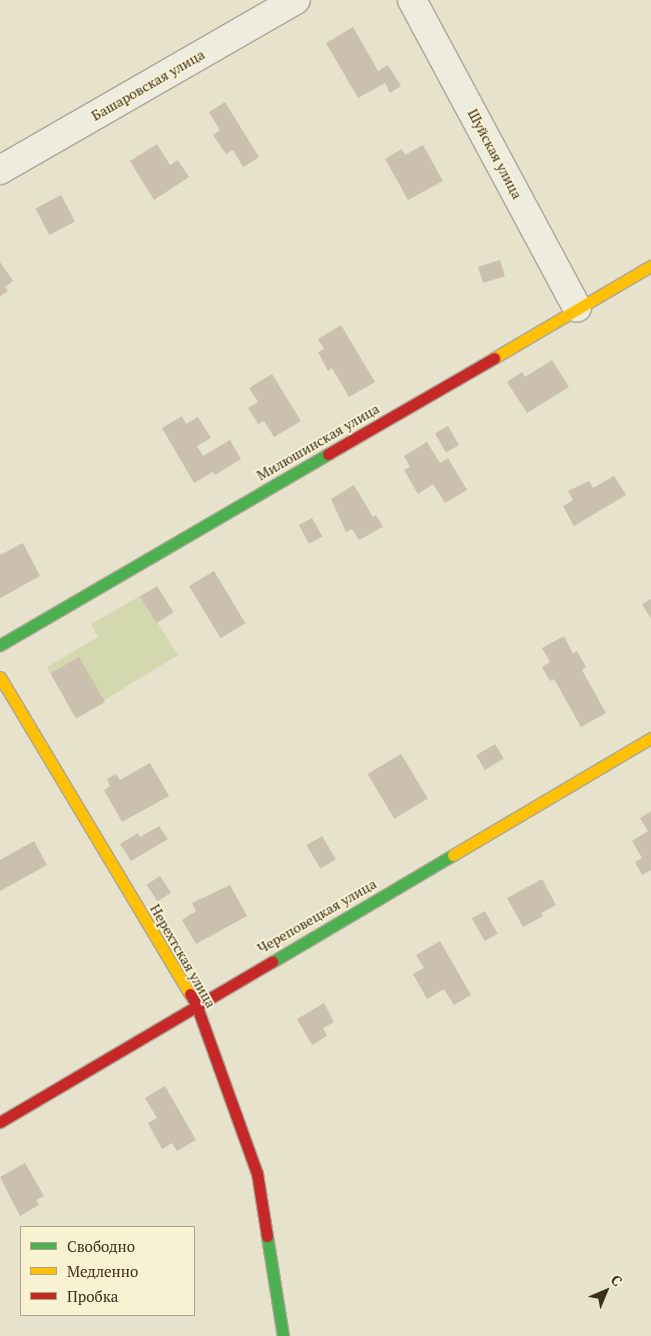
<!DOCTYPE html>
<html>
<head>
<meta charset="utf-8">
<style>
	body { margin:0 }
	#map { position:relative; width:651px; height:1336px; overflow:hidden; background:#e6e2cc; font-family:"PT Serif",serif }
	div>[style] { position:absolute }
	.green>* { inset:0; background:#d3d8ae }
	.building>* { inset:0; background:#cac0ad; transform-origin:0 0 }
	.roads { filter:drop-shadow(1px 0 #aba696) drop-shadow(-1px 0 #aba696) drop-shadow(0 1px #aba696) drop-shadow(0 -1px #aba696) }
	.street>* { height:28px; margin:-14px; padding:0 14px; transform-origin:14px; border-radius:14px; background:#eeebdf }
	.fast>* { height:11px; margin:-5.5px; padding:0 5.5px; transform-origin:5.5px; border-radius:5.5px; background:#4caf50 }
	.slow>* { height:11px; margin:-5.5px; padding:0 5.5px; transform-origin:5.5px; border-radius:5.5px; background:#ffc107 }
	.jam>* { height:11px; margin:-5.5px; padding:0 5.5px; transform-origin:5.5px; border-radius:5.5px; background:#c62828 }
	span { translate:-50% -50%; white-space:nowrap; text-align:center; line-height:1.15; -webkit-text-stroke:4px #f8f1d2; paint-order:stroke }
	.street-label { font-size:14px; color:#3b2e1d }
	.legend { position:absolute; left:20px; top:1226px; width:175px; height:90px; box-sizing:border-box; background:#f8f1d2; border:1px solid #aca38a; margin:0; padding:6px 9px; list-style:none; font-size:15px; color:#3b2e1d }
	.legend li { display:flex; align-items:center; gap:10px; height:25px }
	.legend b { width:25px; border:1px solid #aca38a }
	.north { position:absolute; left:581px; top:1266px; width:50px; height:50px; -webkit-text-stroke:4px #f8f1d2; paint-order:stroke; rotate:45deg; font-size:14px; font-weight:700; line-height:20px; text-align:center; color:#3b2e1d }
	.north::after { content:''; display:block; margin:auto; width:18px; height:22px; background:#3b2e1d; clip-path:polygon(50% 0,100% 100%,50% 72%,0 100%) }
</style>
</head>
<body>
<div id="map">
	<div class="green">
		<i style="clip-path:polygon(140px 596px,178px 655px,75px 718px,47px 667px,98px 637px,91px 624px)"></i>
	</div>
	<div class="building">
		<i style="clip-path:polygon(353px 27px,378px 71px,388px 65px,401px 86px,390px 93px,385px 83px,358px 98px,326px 43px)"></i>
		<i style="clip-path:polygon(225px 102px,259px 157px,243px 167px,233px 150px,226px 154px,213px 135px,220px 130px,209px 112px)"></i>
		<i style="clip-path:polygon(157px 144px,170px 165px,178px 160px,189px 177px,154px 200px,130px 161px)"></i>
		<i style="clip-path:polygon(423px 145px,443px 181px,408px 200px,385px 159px,402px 149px,405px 155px)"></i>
		<i style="left:61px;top:195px;width:30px;height:29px;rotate:62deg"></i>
		<i style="left:500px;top:260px;width:17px;height:23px;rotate:73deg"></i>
		<i style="clip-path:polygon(0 262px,13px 281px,5px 287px,8px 291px,0 296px)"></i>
		<i style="clip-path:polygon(341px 325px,375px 382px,349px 397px,332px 368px,328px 371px,318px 352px,324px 349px,318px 339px)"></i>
		<i style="clip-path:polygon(552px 360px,569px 387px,527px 413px,507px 382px,522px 372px,525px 377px)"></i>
		<i style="clip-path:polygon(272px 374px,301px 421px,274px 437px,264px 421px,258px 424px,248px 408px,258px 402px,249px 388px)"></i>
		<i style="clip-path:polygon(182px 416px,186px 424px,198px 417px,211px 438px,197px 446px,203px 456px,230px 440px,241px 459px,215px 475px,213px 472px,194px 483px,162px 428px)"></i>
		<i style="left:448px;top:426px;width:22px;height:15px;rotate:60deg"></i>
		<i style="clip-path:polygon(427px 442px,440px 463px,448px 458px,467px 490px,445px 503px,433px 484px,418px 494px,404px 470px,410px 467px,404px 456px)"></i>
		<i style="clip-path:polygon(614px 476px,626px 495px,574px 526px,563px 506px,573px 500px,568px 491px,589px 481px,593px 488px)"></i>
		<i style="clip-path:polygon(354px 485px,373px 517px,376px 515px,383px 527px,359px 540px,352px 529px,346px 532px,331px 499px)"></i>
		<i style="left:312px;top:518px;width:21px;height:15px;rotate:61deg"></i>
		<i style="clip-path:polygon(23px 543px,40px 576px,0 598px,0 555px)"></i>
		<i style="left:214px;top:571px;width:61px;height:29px;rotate:59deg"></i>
		<i style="left:157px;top:586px;width:31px;height:20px;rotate:58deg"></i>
		<i style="clip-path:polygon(651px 599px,651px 619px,642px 604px)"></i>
		<i style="clip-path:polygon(564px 636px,573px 654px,577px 651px,586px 667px,582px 670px,606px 713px,581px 727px,554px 679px,550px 681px,542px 667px,550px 662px,542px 648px)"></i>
		<i style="left:79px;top:657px;width:52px;height:33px;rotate:60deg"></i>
		<i style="left:495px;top:744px;width:17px;height:22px;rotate:59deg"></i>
		<i style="left:401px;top:754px;width:52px;height:39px;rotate:59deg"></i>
		<i style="clip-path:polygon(150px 763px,169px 796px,122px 822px,104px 790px,110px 786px,107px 779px,116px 774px,120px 780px)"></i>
		<i style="clip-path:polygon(651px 811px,651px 870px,642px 875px,635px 862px,642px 858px,632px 841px,648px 831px,640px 818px)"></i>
		<i style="clip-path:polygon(159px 826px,168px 839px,131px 861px,120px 844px,138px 833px,140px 837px)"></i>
		<i style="left:322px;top:836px;width:27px;height:18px;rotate:59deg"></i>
		<i style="clip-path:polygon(34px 841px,47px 865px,0 891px,0 860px)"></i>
		<i style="left:160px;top:876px;width:20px;height:16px;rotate:57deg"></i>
		<i style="clip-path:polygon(542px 879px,556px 905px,541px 913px,543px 916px,523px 927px,507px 898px)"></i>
		<i style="clip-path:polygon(230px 885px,247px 916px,196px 944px,182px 920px,196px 911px,192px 903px)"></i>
		<i style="left:485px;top:911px;width:26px;height:15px;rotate:61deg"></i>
		<i style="clip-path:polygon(440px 941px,471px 995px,454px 1005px,444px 989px,427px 999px,413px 974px,424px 968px,416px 955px)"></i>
		<i style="clip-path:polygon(324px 1003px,334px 1022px,323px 1028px,327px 1036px,312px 1045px,297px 1019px)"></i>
		<i style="clip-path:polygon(165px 1086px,196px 1140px,177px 1151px,172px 1143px,162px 1149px,148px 1123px,157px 1118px,145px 1098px)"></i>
		<i style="clip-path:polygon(25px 1163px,44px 1196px,36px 1200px,39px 1205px,20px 1216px,0 1177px)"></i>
	</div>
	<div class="roads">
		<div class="street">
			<i style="left:412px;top:0;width:349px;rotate:61.8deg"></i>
			<i style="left:0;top:170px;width:341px;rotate:-29.9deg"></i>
		</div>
		<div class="fast">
			<i style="left:0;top:645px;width:380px;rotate:-30.2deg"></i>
			<i style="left:272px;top:962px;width:210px;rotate:-30.6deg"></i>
			<i style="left:267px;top:1236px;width:101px;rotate:80.9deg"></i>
		</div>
		<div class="slow">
			<i style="left:494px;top:358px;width:182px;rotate:-30.4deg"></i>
			<i style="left:0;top:677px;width:370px;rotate:59.1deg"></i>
			<i style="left:453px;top:855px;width:230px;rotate:-30.6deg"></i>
		</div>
		<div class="jam">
			<i style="left:328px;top:454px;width:192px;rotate:-30deg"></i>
			<i style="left:190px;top:994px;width:12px;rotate:59deg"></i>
			<i style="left:196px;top:1004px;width:180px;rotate:70.2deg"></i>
			<i style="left:257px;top:1173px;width:64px;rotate:81deg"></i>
			<i style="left:0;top:1122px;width:316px;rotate:-30.5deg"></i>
		</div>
	</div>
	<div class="street-label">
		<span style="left:148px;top:85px;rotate:-30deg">Башаровская улица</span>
		<span style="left:495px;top:154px;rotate:62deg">Шуйская улица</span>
		<span style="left:318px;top:442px;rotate:-30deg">Милюшинская улица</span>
		<span style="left:317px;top:916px;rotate:-30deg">Череповецкая улица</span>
		<span style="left:183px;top:956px;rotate:60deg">Нерехтская улица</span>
	</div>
	<ul class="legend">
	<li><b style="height:6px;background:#4caf50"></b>Свободно</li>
	<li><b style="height:6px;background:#ffc107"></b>Медленно</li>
	<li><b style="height:6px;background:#c62828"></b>Пробка</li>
	</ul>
	<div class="north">С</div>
</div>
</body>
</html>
